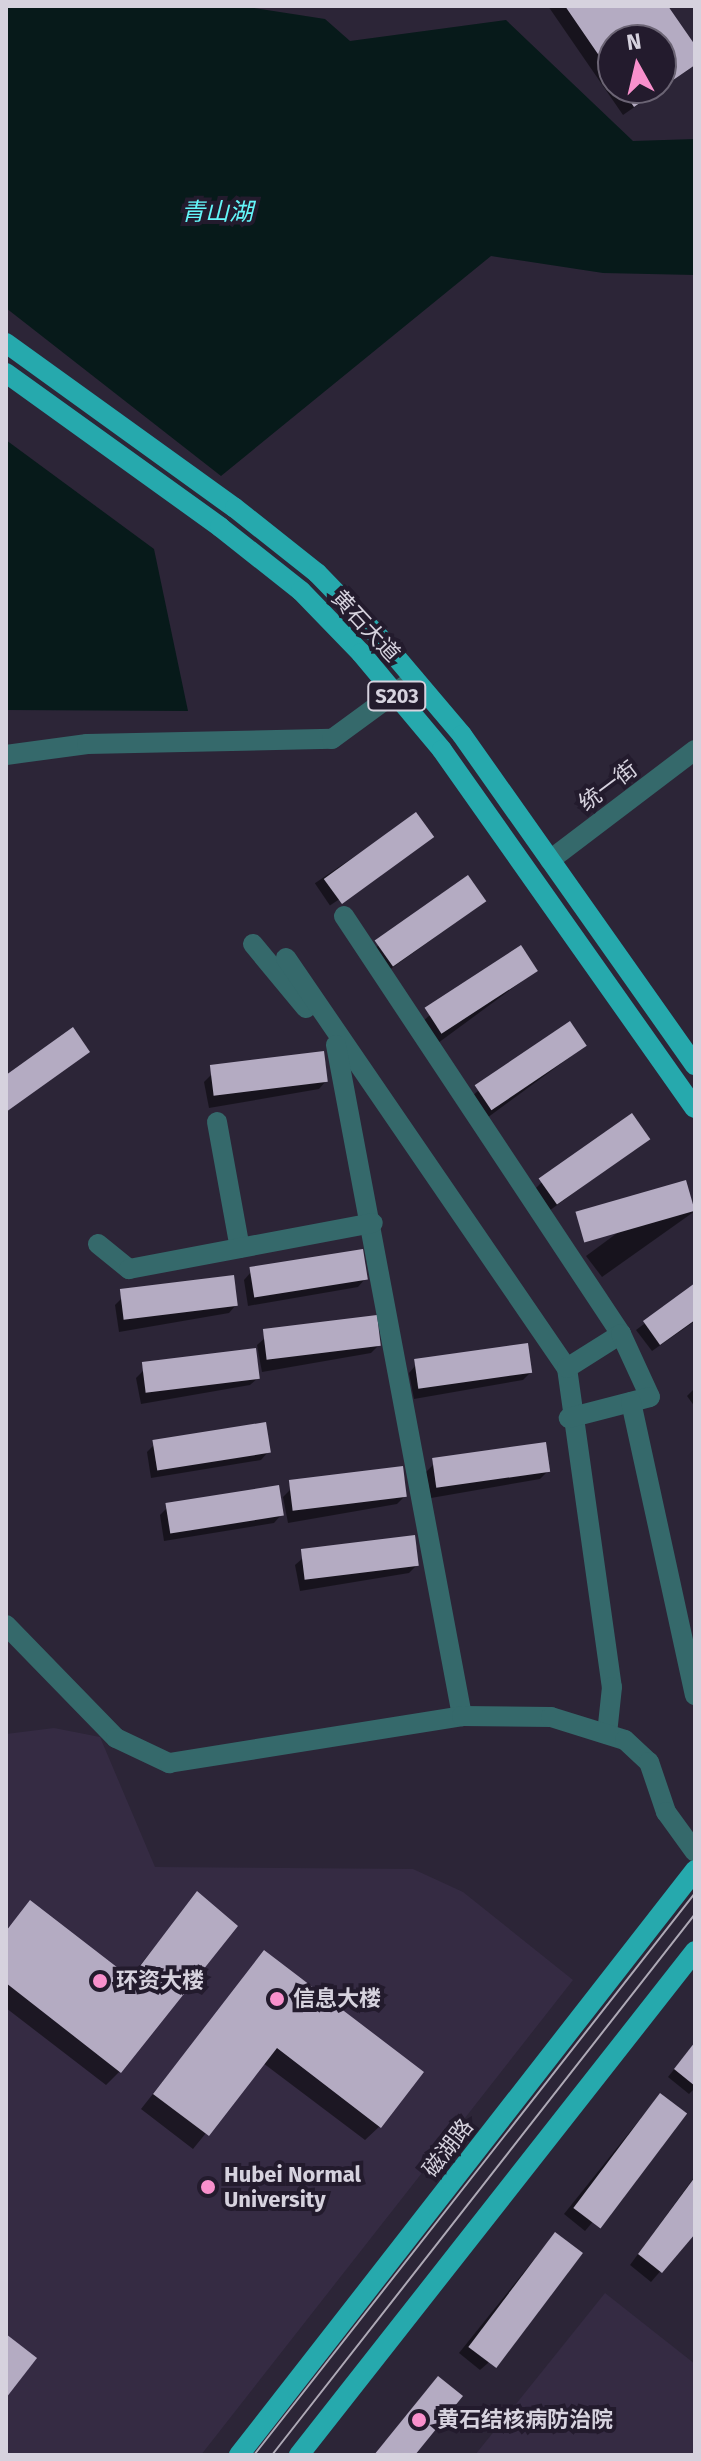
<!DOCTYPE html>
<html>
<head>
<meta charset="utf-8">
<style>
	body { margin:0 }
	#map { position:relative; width:701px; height:2461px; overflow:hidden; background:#2c2537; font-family:"Fira Sans","Noto Sans SC",sans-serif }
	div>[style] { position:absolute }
	.built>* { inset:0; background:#352b43 }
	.water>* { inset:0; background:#071a1a }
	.shadow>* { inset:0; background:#0007; transform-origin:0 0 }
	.building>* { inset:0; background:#b4abc2; transform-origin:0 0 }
	.minor>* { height:20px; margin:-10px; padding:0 10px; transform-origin:10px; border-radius:10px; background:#35696b }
	.major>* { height:20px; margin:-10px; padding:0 10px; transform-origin:10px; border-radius:10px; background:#26a9ad }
	.tram>* { height:2px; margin:-1px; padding:0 1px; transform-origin:1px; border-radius:1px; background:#aea9b6 }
	.dots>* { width:22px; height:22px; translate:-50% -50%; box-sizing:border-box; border:4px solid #231b2d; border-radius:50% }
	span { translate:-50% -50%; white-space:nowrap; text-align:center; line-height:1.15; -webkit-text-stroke:8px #231b2d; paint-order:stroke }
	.shield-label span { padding:2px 6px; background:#231b2d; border:2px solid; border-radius:6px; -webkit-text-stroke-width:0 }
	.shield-label { font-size:20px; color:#d6d2de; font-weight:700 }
	.street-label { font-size:22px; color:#d6d2de }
	.poi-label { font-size:22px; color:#d6d2de; font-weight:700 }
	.left { translate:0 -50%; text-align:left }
	.water-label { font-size:24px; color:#64f7fa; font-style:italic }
	.frame { position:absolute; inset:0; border:8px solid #d6d2de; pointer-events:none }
	.north { position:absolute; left:597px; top:24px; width:80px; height:80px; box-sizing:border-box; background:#231b2d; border:2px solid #6b6474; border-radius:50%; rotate:352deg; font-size:22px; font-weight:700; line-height:32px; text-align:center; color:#d6d2de }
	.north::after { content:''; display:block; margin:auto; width:28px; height:36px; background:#f890cc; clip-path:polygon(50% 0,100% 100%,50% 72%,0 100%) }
</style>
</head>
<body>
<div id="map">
	<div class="built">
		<i style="clip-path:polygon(54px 1728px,100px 1737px,155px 1867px,413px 1869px,463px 1892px,573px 1980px,201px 2455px,6px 2455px,6px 1734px)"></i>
		<i style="clip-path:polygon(605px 2293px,695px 2364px,695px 2455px,475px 2455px)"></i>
	</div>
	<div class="water">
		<i style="clip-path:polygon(6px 6px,242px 6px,325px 19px,350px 41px,506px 20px,633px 141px,695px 139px,695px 275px,603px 273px,491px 256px,221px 476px,6px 308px)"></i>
		<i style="clip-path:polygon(6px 440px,154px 549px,188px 711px,6px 710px)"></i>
	</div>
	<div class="shadow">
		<i style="clip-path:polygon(evenodd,548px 6px,666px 6px,695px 49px,695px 65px,623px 115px,548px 6px,613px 40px,661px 40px,661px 88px,613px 88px,613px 40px)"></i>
		<i style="left:416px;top:815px;width:27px;height:122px;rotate:56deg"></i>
		<i style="clip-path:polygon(468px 878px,476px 908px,385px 973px,370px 952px)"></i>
		<i style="clip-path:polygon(536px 971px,438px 1043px,422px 1022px,430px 1015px)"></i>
		<i style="clip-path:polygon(585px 1046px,487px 1118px,471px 1097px,479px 1090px)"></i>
		<i style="clip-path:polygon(212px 1074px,326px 1081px,319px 1089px,209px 1108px,204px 1082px)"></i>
		<i style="clip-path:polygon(647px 1139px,549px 1211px,534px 1190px,541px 1183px)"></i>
		<i style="clip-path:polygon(685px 1183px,695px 1211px,602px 1277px,586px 1256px)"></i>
		<i style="clip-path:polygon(251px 1272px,365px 1279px,358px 1287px,248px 1306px,244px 1280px)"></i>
		<i style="clip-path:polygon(695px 1286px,695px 1321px,652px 1351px,636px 1330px)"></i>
		<i style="clip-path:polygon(122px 1298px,236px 1305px,229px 1313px,119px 1332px,115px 1305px)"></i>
		<i style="clip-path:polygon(265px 1338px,379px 1345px,371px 1353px,262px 1372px,257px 1345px)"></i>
		<i style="clip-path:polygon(416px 1365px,530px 1373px,523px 1380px,414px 1399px,409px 1373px)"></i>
		<i style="clip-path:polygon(144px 1370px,258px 1378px,250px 1385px,141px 1404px,136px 1378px)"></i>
		<i style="clip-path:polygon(694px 1389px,695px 1389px,695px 1407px,687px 1396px)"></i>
		<i style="clip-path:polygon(154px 1445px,268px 1452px,261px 1460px,151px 1478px,147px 1452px)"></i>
		<i style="clip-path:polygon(434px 1464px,548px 1471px,540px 1479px,431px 1498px,426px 1472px)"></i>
		<i style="clip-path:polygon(291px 1489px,405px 1496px,397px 1504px,288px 1523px,283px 1497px)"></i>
		<i style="clip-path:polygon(167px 1508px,281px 1515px,274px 1523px,164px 1541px,160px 1515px)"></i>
		<i style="clip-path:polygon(303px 1558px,417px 1565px,409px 1573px,300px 1591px,295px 1565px)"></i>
		<i style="clip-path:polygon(197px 1894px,120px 2071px,106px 2085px,6px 2008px,6px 1930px,30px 1903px,129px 1979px)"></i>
		<i style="clip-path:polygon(264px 1953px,380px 2126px,365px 2140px,263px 2063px,193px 2149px,141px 2109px)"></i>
		<i style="clip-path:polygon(695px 2043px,695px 2088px,689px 2094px,668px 2077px)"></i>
		<i style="clip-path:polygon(653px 2103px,684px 2114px,585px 2231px,564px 2214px)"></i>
		<i style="clip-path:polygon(695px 2176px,695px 2231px,651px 2282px,630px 2265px)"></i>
		<i style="clip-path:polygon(548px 2242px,488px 2363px,480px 2370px,459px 2353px)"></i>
	</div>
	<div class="building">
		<i style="clip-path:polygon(565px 6px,668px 6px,695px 45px,695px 65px,634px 107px,621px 88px,661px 88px,661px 40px,613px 40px,613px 76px)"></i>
		<i style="left:416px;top:812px;width:31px;height:114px;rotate:54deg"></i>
		<i style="left:468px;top:875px;width:32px;height:114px;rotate:55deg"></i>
		<i style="left:521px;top:945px;width:31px;height:115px;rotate:57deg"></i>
		<i style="left:570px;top:1021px;width:30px;height:115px;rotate:56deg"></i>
		<i style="clip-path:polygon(73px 1027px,90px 1052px,6px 1112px,6px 1075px)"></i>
		<i style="left:324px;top:1051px;width:31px;height:115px;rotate:83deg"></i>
		<i style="left:632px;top:1113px;width:32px;height:114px;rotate:55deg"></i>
		<i style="left:686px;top:1180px;width:32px;height:115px;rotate:74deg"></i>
		<i style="left:363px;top:1249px;width:31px;height:115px;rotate:81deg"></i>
		<i style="left:234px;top:1275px;width:31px;height:115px;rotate:83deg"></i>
		<i style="clip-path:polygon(695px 1283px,695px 1320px,660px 1345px,643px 1321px)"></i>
		<i style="left:377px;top:1315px;width:31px;height:115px;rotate:83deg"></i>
		<i style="left:528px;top:1343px;width:30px;height:115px;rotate:82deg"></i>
		<i style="left:256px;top:1348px;width:31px;height:115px;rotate:83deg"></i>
		<i style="left:266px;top:1422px;width:31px;height:115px;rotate:81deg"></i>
		<i style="left:546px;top:1442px;width:30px;height:115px;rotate:82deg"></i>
		<i style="left:403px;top:1466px;width:31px;height:115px;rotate:83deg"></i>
		<i style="left:279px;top:1485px;width:31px;height:115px;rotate:81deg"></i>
		<i style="left:415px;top:1535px;width:31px;height:115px;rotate:83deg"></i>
		<i style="clip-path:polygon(197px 1891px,238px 1926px,121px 2073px,6px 1983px,6px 1931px,30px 1900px,131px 1978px)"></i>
		<i style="clip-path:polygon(264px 1950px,424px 2072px,381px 2128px,277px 2048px,209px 2136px,153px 2094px)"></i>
		<i style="clip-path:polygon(695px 2042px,695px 2086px,674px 2069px)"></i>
		<i style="left:660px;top:2093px;width:34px;height:144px;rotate:37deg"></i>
		<i style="clip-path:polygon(695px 2177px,695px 2234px,662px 2273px,638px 2254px)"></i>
		<i style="left:555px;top:2232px;width:35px;height:144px;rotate:37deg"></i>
		<i style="clip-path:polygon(6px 2334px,37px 2358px,6px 2398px)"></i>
		<i style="clip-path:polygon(438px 2376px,463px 2396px,415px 2455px,374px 2455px)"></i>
	</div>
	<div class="minor">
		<i style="left:6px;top:755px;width:82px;rotate:-7.7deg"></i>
		<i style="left:87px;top:744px;width:245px;rotate:-1.2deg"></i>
		<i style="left:332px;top:739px;width:102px;rotate:-36.2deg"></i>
		<i style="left:550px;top:860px;width:182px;rotate:-37.2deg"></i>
		<i style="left:344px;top:916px;width:501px;rotate:56.47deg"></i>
		<i style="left:253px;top:944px;width:83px;rotate:50.4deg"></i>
		<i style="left:286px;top:958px;width:497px;rotate:55.6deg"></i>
		<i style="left:567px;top:1368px;width:322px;rotate:82deg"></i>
		<i style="left:612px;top:1687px;width:47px;rotate:96.1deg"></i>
		<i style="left:336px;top:1045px;width:683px;rotate:79.36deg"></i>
		<i style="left:217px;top:1122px;width:128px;rotate:79.7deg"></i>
		<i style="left:98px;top:1244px;width:40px;rotate:39deg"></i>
		<i style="left:129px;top:1269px;width:248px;rotate:-10.7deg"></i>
		<i style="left:567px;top:1368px;width:64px;rotate:-32.2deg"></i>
		<i style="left:621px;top:1334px;width:69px;rotate:65.3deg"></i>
		<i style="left:650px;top:1397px;width:84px;rotate:165.5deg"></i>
		<i style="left:631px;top:1402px;width:300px;rotate:77.7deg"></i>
		<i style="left:6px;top:1625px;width:158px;rotate:45.8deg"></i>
		<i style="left:116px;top:1738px;width:59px;rotate:25.3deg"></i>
		<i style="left:169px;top:1763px;width:297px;rotate:-9.1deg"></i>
		<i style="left:462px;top:1716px;width:89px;rotate:0.6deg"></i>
		<i style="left:551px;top:1717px;width:77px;rotate:17.3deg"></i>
		<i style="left:625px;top:1740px;width:33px;rotate:43deg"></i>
		<i style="left:649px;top:1762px;width:53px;rotate:71.2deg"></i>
		<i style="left:666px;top:1812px;width:49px;rotate:54.1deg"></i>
	</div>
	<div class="major">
		<i style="left:6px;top:343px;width:282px;rotate:35.8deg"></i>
		<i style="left:235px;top:508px;width:105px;rotate:38.4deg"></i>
		<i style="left:317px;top:573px;width:89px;rotate:45.9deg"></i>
		<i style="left:379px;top:637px;width:128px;rotate:49.7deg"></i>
		<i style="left:462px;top:735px;width:404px;rotate:54.8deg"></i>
		<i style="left:6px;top:373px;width:264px;rotate:35.7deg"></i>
		<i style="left:220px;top:527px;width:103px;rotate:38.3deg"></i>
		<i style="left:301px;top:591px;width:86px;rotate:45.9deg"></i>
		<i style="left:361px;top:653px;width:126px;rotate:50.1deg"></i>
		<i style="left:442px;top:750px;width:438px;rotate:54.8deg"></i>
		<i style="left:239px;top:2455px;width:742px;rotate:-52.06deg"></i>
		<i style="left:299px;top:2455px;width:641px;rotate:-51.84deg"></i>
	</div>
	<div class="tram">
		<i style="left:254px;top:2455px;width:714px;rotate:-51.88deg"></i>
		<i style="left:272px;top:2455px;width:687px;rotate:-51.98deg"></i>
	</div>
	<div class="dots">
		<i style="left:100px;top:1981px;background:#f890cc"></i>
		<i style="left:277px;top:1999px;background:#f890cc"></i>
		<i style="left:208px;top:2187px;background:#f890cc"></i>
		<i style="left:419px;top:2420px;background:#f890cc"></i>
	</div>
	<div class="shield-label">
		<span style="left:397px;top:696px">S203</span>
	</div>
	<div class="street-label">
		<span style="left:366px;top:626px;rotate:47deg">黄石大道</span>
		<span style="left:608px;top:786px;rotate:-37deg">统一街</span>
		<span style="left:448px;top:2148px;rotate:-52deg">磁湖路</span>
	</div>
	<div class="poi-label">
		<span class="left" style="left:116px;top:1981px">环资大楼</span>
		<span class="left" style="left:293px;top:1999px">信息大楼</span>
		<span class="left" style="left:224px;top:2187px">Hubei Normal<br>University</span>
		<span class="left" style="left:437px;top:2420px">黄石结核病防治院</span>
	</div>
	<div class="water-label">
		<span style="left:217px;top:213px">青山湖</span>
	</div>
	<div class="frame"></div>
	<div class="north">N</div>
</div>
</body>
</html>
